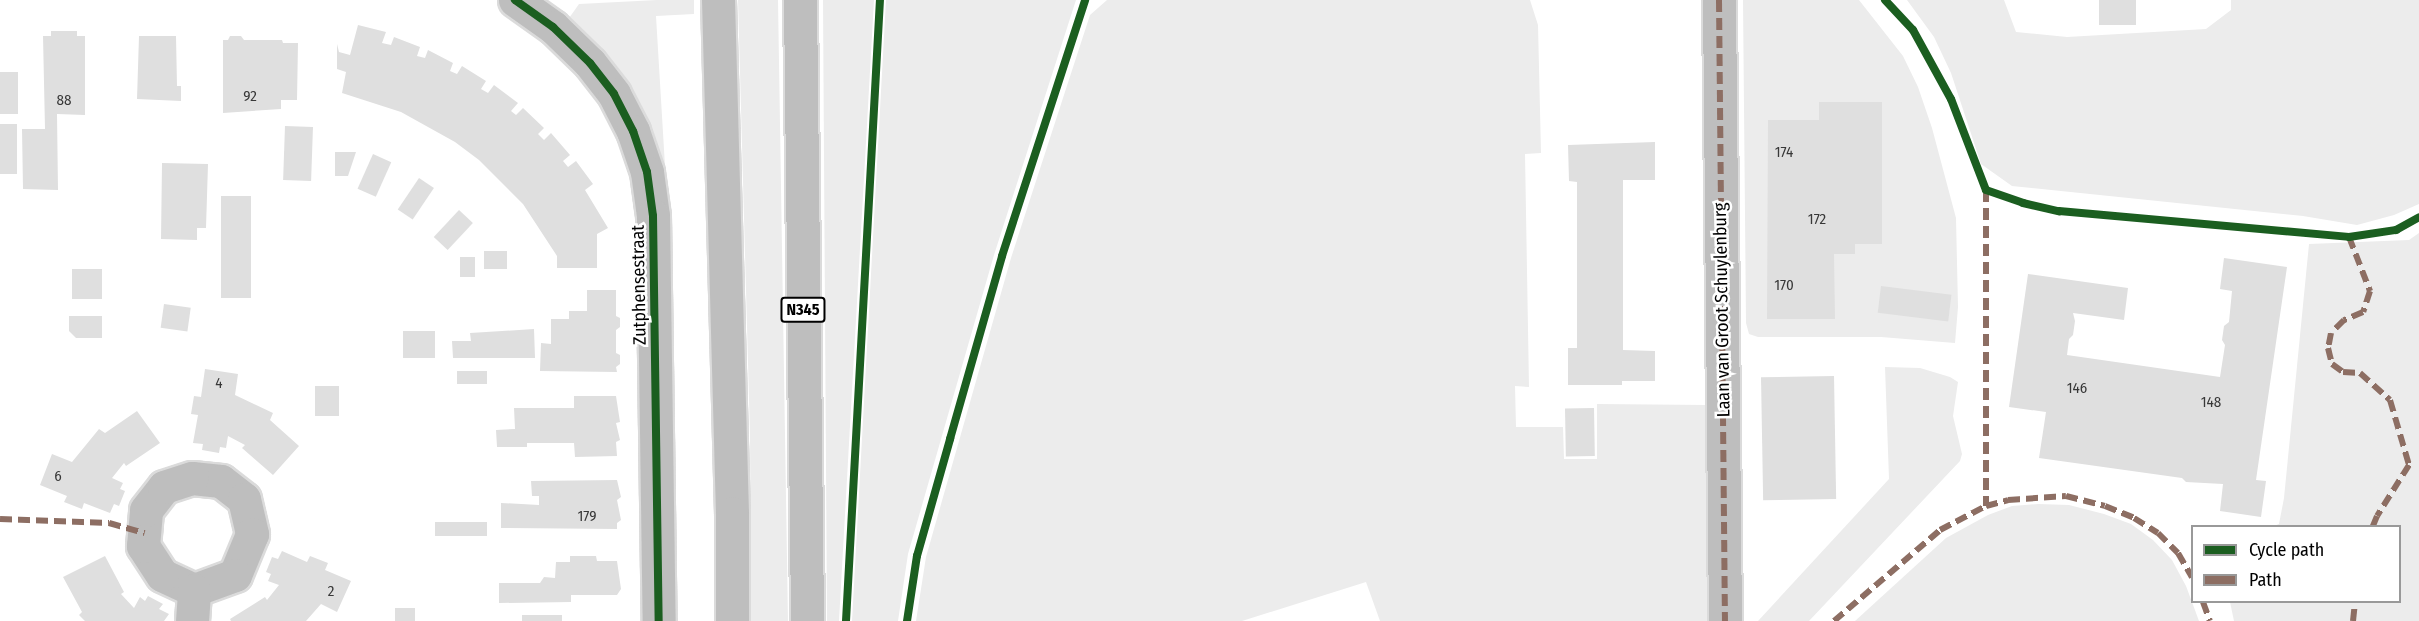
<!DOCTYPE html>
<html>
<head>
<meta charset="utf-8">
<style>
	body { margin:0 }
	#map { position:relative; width:2419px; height:621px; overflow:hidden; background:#fff; font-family:"Fira Sans Condensed",sans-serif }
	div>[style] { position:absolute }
	.green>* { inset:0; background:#ececec }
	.building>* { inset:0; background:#dfdfdf; transform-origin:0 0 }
	.roads { filter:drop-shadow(2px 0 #dbdbdb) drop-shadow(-2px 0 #dbdbdb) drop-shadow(0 2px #dbdbdb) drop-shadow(0 -2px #dbdbdb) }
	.minor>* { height:33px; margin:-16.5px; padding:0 16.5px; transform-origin:16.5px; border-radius:16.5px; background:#bebebe }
	.major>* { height:33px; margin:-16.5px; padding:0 16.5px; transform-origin:16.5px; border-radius:16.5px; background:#bebebe }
	.quiet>* { height:6px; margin-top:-3px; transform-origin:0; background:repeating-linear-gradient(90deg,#8d6e63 0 12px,transparent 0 18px) }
	.cycleway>* { height:8px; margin:-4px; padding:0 4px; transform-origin:4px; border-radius:4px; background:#1b5e20 }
	span { translate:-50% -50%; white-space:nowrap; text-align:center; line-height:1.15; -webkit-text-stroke:5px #fff; paint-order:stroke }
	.number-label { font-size:15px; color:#383838 }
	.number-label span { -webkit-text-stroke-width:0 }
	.shield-label span { padding:2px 4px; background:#fff; border:2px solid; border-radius:4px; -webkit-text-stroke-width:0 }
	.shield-label { font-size:16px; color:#000; font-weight:700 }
	.street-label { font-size:18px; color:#000 }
	.legend { position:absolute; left:2191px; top:525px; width:210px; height:78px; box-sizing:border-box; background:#fff; border:2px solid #999; margin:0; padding:8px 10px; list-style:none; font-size:18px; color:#000 }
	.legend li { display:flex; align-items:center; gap:12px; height:30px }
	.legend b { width:30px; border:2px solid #999 }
</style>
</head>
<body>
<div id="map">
	<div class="green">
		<i style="clip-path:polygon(657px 0,694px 0,694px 14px,656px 16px,665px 166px,629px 90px,567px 21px,579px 4px)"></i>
		<i style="clip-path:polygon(738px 0,778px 0,788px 621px,751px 621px,750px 435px)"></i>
		<i style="clip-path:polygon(823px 0,874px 0,839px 621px,827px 621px)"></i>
		<i style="clip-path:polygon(886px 0,1076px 0,994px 255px,908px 554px,898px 621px,852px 621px)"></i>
		<i style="clip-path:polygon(1107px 0,1530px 0,1538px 25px,1541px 153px,1525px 154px,1529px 387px,1515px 386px,1516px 427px,1563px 427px,1564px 459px,1597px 459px,1597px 404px,1707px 405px,1708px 621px,1380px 621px,1366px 582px,1242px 621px,916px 621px,926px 557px,1011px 258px,1090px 15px)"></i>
		<i style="clip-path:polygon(1743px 0,1859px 0,1903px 56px,1918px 87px,1932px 128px,1956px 218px,1958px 307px,1955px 343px,1881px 337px,1758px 337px,1749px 334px,1746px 323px)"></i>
		<i style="clip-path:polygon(1907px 0,2004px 0,2016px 32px,2067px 37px,2206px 29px,2231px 10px,2231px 0,2419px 0,2419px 204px,2394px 215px,2357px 225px,2303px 216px,2012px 186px,1981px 164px,1951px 73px,1934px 37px)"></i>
		<i style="clip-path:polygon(2419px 233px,2419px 621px,2234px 621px,2230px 602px,2400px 602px,2400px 526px,2274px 526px,2279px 524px,2284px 498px,2309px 244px,2409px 240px)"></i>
		<i style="clip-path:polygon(1885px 367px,1920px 368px,1950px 377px,1958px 382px,1953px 416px,1962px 454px,1960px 461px,1809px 621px,1758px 621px,1889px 479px)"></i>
		<i style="clip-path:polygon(2038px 504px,2069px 505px,2104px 514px,2131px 524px,2153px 540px,2172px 560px,2186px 586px,2199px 621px,1855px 621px,1946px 538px,1988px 515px,2012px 506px)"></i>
	</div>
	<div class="building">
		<i style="left:2099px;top:0;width:37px;height:25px"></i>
		<i style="clip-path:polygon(358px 25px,386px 32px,382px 43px,391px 45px,394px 37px,420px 47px,417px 56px,425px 58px,428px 50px,453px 63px,450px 71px,457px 74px,462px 66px,486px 81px,481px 89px,488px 93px,494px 85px,518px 103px,511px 111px,516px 115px,523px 108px,544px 128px,538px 134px,544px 140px,551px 133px,570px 155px,563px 161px,568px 167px,576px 161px,593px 184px,585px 190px,608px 228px,597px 234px,597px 268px,557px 268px,557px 256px,523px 204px,479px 160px,455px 142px,401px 112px,342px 93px,346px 72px,337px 69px,337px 44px,339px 52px,350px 55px)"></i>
		<i style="clip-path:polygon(51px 31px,77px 31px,77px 36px,85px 36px,85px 115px,57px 114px,58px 190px,23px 189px,22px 129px,45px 129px,43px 36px,51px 36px)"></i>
		<i style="clip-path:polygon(139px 36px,176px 36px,177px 86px,181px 86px,181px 101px,137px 99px)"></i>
		<i style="clip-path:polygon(230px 36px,241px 36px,244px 40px,282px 40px,283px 43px,298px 43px,297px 100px,281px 100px,281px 109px,223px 113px,223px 40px,228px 40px)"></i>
		<i style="left:0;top:72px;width:18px;height:42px"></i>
		<i style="clip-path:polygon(1819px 102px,1882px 102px,1882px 244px,1855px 244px,1855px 254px,1834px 254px,1835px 319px,1767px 319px,1768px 120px,1819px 120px)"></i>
		<i style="left:0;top:124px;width:17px;height:50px"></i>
		<i style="left:285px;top:126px;width:28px;height:54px;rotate:2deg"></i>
		<i style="clip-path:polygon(1655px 142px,1655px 180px,1623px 180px,1623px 350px,1655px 351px,1655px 381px,1622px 381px,1622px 385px,1568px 385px,1568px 348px,1577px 348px,1577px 182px,1569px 181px,1568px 145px)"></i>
		<i style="clip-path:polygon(335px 152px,356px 152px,348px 176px,335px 176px)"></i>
		<i style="left:373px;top:154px;width:20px;height:38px;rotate:24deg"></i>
		<i style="clip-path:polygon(162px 163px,208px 164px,206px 228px,197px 228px,197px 240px,161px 239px)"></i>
		<i style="left:419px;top:178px;width:18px;height:38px;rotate:34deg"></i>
		<i style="left:221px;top:196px;width:30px;height:102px"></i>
		<i style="left:459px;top:210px;width:19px;height:37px;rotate:43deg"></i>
		<i style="left:484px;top:251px;width:23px;height:18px"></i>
		<i style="left:460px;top:257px;width:15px;height:20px"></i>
		<i style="clip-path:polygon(2224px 258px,2287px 267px,2256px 480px,2266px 481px,2261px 517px,2220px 511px,2223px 484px,2186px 482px,2182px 478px,2039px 458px,2046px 412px,2009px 407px,2028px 274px,2128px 288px,2124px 320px,2073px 313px,2075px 321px,2073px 335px,2069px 339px,2067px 355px,2220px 377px,2225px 345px,2222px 340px,2224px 326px,2229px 322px,2232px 291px,2220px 289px)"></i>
		<i style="left:72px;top:269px;width:30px;height:30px"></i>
		<i style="left:1881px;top:286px;width:71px;height:27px;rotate:7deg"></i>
		<i style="clip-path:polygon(587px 290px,616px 290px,616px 316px,620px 318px,620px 327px,616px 330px,616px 353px,620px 355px,620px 364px,616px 367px,617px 372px,540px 371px,541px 343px,551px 344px,551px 319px,569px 319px,569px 311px,587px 311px)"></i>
		<i style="left:164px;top:304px;width:27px;height:24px;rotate:8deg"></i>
		<i style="clip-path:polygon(69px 316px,102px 316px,102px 338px,76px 338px,69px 331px)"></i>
		<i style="clip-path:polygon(534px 329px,535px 358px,453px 358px,452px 341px,471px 341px,470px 333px)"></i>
		<i style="left:403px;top:331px;width:32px;height:27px"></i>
		<i style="clip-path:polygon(205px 369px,238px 374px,235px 395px,273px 413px,270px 420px,299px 446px,273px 475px,242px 448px,245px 445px,228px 436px,226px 448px,220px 447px,219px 453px,202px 450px,203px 444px,193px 443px,198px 415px,191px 414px,194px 396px,201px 397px)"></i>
		<i style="left:457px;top:371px;width:30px;height:13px"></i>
		<i style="left:1834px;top:376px;width:123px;height:73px;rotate:89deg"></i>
		<i style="left:315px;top:386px;width:24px;height:30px"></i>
		<i style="clip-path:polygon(574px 396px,616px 396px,620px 422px,616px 423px,620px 440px,616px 442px,617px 456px,575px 457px,574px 443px,527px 443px,527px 447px,497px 447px,496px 430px,515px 429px,514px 408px,574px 408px)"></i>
		<i style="left:1594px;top:408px;width:48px;height:29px;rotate:89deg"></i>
		<i style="clip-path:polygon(137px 411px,160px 443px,126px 466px,124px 463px,112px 478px,123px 483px,120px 489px,125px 491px,119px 506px,114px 504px,110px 513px,84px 503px,82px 509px,64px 502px,67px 496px,40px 485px,52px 454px,72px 462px,99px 429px,105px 433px)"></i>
		<i style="clip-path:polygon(617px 480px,621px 497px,617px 500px,621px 520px,617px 523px,617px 529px,501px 528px,501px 503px,539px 505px,539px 496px,532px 496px,531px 481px)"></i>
		<i style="left:435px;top:522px;width:52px;height:14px"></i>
		<i style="clip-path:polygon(282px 551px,307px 562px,310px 556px,328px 563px,325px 570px,351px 581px,337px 612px,321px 604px,306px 621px,231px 621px,230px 619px,265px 597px,267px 600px,279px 585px,268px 581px,271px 574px,266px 572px,272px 557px,278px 559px)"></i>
		<i style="clip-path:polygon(105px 556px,124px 592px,121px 594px,134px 608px,140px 597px,145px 601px,148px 596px,163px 604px,159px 609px,169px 614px,164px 621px,85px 621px,79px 615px,82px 612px,63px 577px)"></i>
		<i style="clip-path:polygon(570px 556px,596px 556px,597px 561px,617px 561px,621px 589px,617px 595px,571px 595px,571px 602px,499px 603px,499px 583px,540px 583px,544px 577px,555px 578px,556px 562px,570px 562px)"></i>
		<i style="left:415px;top:608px;width:13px;height:20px;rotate:90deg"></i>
		<i style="left:522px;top:615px;width:40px;height:6px"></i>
	</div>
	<div class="roads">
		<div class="minor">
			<i style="left:515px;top:0;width:47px;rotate:35.4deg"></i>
			<i style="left:553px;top:27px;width:52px;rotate:44.2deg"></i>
			<i style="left:590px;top:63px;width:39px;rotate:52deg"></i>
			<i style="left:614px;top:94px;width:42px;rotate:62.8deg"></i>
			<i style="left:633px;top:131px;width:43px;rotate:71.1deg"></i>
			<i style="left:647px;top:172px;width:44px;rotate:82.2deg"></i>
			<i style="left:653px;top:216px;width:405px;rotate:89.2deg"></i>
			<i style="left:1719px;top:0;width:621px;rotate:89.45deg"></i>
			<i style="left:192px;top:478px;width:29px;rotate:6deg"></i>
			<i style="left:221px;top:481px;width:29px;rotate:38deg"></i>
			<i style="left:244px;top:499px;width:36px;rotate:77deg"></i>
			<i style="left:252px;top:534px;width:44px;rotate:112.5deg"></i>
			<i style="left:235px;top:575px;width:44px;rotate:159.9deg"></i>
			<i style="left:194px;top:590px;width:35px;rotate:-155deg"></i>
			<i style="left:162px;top:575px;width:35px;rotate:-123deg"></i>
			<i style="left:143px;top:546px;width:36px;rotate:-85deg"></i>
			<i style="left:146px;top:510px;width:29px;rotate:-52deg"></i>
			<i style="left:164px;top:487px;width:29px;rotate:-18deg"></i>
			<i style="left:192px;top:621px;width:31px;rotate:-86deg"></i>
		</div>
		<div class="major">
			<i style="left:718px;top:0;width:513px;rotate:88.44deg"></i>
			<i style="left:732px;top:513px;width:108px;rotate:90deg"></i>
			<i style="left:800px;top:0;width:621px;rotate:89.35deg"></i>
		</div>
	</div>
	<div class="quiet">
		<i style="left:1719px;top:0;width:621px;rotate:89.45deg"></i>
		<i style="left:1986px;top:190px;width:316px;rotate:90deg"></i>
		<i style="left:2349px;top:237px;width:58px;rotate:68.7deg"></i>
		<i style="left:2370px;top:291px;width:22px;rotate:108deg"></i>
		<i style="left:2363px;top:312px;width:21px;rotate:157deg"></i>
		<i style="left:2344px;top:320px;width:18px;rotate:135deg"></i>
		<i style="left:2331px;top:333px;width:15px;rotate:101deg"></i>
		<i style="left:2328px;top:348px;width:16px;rotate:76deg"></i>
		<i style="left:2332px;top:364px;width:14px;rotate:36deg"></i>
		<i style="left:2343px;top:372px;width:17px;rotate:3deg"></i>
		<i style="left:2360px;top:373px;width:40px;rotate:42deg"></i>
		<i style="left:2390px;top:400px;width:68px;rotate:73.7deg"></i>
		<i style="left:2409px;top:465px;width:60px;rotate:122.1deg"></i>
		<i style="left:2377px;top:516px;width:11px;rotate:112deg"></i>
		<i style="left:0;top:519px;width:109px;rotate:2.1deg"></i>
		<i style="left:109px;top:523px;width:37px;rotate:16deg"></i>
		<i style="left:2203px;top:602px;width:20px;rotate:70deg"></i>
		<i style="left:1834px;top:621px;width:140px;rotate:-40.6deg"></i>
		<i style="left:1940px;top:530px;width:52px;rotate:-27.6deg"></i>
		<i style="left:1986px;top:506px;width:23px;rotate:-15deg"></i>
		<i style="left:2008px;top:500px;width:58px;rotate:-3.9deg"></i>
		<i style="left:2066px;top:496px;width:40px;rotate:14.4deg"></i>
		<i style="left:2105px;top:506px;width:31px;rotate:22deg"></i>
		<i style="left:2134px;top:518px;width:28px;rotate:32deg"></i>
		<i style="left:2158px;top:533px;width:28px;rotate:45deg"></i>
		<i style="left:2178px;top:553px;width:28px;rotate:60deg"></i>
		<i style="left:2353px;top:621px;width:19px;rotate:-84deg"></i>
	</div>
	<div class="cycleway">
		<i style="left:515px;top:0;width:47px;rotate:35.4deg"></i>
		<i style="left:553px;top:27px;width:52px;rotate:44.2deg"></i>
		<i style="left:590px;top:63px;width:39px;rotate:52deg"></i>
		<i style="left:614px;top:94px;width:42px;rotate:62.8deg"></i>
		<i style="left:633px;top:131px;width:43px;rotate:71.1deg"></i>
		<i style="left:647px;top:172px;width:44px;rotate:82.2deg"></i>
		<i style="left:653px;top:216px;width:405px;rotate:89.2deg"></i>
		<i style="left:1885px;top:0;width:41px;rotate:47deg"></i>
		<i style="left:1913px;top:30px;width:79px;rotate:61.2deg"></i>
		<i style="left:1951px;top:99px;width:97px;rotate:69deg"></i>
		<i style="left:1986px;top:190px;width:39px;rotate:19deg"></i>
		<i style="left:2023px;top:203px;width:37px;rotate:13deg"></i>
		<i style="left:2059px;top:211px;width:291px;rotate:5.1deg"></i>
		<i style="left:2349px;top:237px;width:48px;rotate:-8.5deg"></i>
		<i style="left:2396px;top:230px;width:26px;rotate:-29deg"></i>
		<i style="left:846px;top:621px;width:622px;rotate:-86.87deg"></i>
		<i style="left:907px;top:621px;width:66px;rotate:-81.3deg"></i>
		<i style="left:917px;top:556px;width:122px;rotate:-74.2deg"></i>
		<i style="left:950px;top:439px;width:190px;rotate:-74.1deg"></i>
		<i style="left:1002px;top:256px;width:269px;rotate:-72deg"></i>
	</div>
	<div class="number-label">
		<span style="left:250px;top:97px">92</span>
		<span style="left:64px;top:101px">88</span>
		<span style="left:1784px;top:153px">174</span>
		<span style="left:1817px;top:220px">172</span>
		<span style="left:1784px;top:286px">170</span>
		<span style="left:219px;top:384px">4</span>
		<span style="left:2077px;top:389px">146</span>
		<span style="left:2211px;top:403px">148</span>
		<span style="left:58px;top:477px">6</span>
		<span style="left:587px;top:517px">179</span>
		<span style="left:331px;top:592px">2</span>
	</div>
	<div class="shield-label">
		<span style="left:803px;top:310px">N345</span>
	</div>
	<div class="street-label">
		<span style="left:639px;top:285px;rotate:-91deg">Zutphensestraat</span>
		<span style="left:1722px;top:310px;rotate:-91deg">Laan van Groot Schuylenburg</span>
	</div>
	<ul class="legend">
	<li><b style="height:8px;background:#1b5e20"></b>Cycle path</li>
	<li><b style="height:8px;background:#8d6e63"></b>Path</li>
	</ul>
</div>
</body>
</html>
